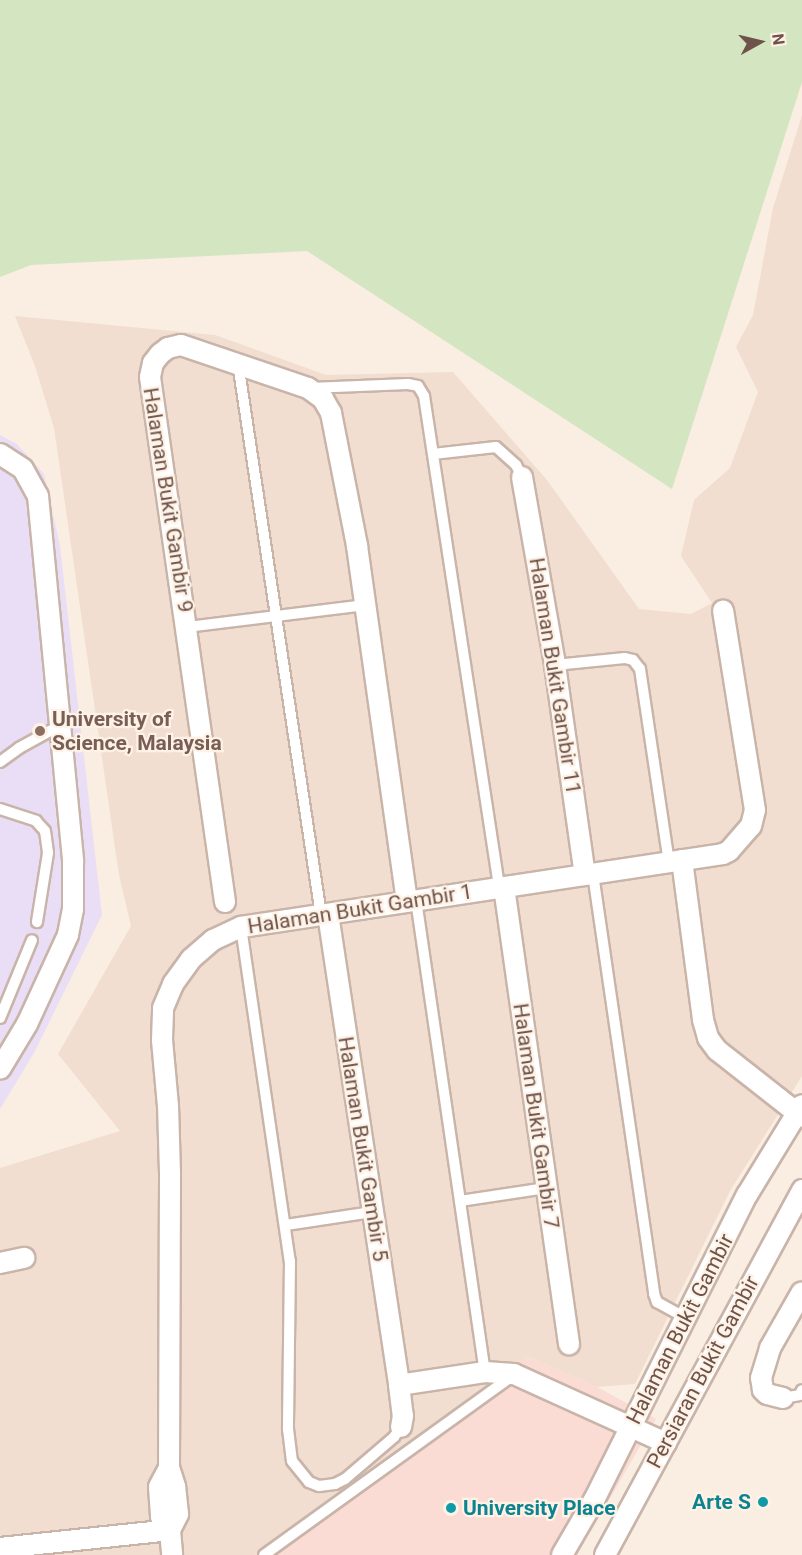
<!DOCTYPE html>
<html>
<head>
<meta charset="utf-8">
<style>
	body { margin:0 }
	#map { position:relative; width:802px; height:1555px; overflow:hidden; background:#faede1; font-family:Roboto,sans-serif }
	div>[style] { position:absolute }
	.residential>* { inset:0; background:#f1ded0 }
	.commercial>* { inset:0; background:#fadcd5 }
	.education>* { inset:0; background:#eadef6 }
	.green>* { inset:0; background:#d4e6c1 }
	.roads { filter:drop-shadow(2px 0 #c9b4a9) drop-shadow(-2px 0 #c9b4a9) drop-shadow(0 2px #c9b4a9) drop-shadow(0 -2px #c9b4a9) }
	.lane>* { height:10px; margin:-5px; padding:0 5px; transform-origin:5px; border-radius:5px; background:#fff }
	.street>* { height:20px; margin:-10px; padding:0 10px; transform-origin:10px; border-radius:10px; background:#fff }
	.dots>* { width:16px; height:16px; translate:-50% -50%; box-sizing:border-box; border:3px solid #fef2e6; border-radius:50% }
	span { translate:-50% -50%; white-space:nowrap; text-align:center; line-height:1.15; -webkit-text-stroke:4.5px #fef2e6; paint-order:stroke }
	.street-label { font-size:21px; color:#6f534a }
	.education-label { font-size:21px; color:#785e54; font-weight:700 }
	.left { translate:0 -50%; text-align:left }
	.culture-label { font-size:21px; color:#0d838f; font-weight:700 }
	.right { translate:-100% -50%; text-align:right }
	.north { position:absolute; left:730px; top:12px; width:60px; height:60px; -webkit-text-stroke:4px #fef2e6; paint-order:stroke; rotate:82deg; font-size:16px; font-weight:700; line-height:24px; text-align:center; color:#6f534a }
	.north::after { content:''; display:block; margin:auto; width:21px; height:27px; background:#6f534a; clip-path:polygon(50% 0,100% 100%,50% 72%,0 100%) }
</style>
</head>
<body>
<div id="map">
	<div class="residential">
		<i style="clip-path:polygon(802px 115px,802px 1076px,730px 1191px,635px 1384px,597px 1387px,527px 1356px,254px 1555px,0 1555px,0 1168px,120px 1131px,58px 1054px,131px 926px,119px 875px,54px 428px,35px 366px,15px 316px,215px 335px,326px 375px,453px 372px,547px 480px,639px 609px,691px 614px,712px 603px,681px 556px,694px 500px,730px 468px,758px 392px,736px 347px,753px 315px,773px 208px)"></i>
	</div>
	<div class="commercial">
		<i style="clip-path:polygon(527px 1356px,597px 1387px,656px 1419px,577px 1555px,254px 1555px)"></i>
	</div>
	<div class="education">
		<i style="clip-path:polygon(0 435px,17px 444px,44px 474px,60px 546px,102px 915px,34px 1053px,0 1109px)"></i>
	</div>
	<div class="green">
		<i style="clip-path:polygon(0 0,802px 0,802px 82px,672px 489px,307px 251px,31px 265px,0 277px)"></i>
	</div>
	<div class="roads">
		<div class="lane">
			<i style="left:238px;top:363px;width:558px;rotate:81.45deg"></i>
			<i style="left:310px;top:388px;width:98px;rotate:-2.3deg"></i>
			<i style="left:408px;top:384px;width:10px;rotate:11deg"></i>
			<i style="left:418px;top:386px;width:12px;rotate:59deg"></i>
			<i style="left:424px;top:396px;width:498px;rotate:81.3deg"></i>
			<i style="left:433px;top:454px;width:63px;rotate:-6.3deg"></i>
			<i style="left:496px;top:447px;width:27px;rotate:42deg"></i>
			<i style="left:516px;top:465px;width:13px;rotate:63deg"></i>
			<i style="left:187px;top:627px;width:179px;rotate:-7deg"></i>
			<i style="left:555px;top:665px;width:70px;rotate:-5.7deg"></i>
			<i style="left:625px;top:658px;width:8px;rotate:14deg"></i>
			<i style="left:633px;top:660px;width:11px;rotate:52deg"></i>
			<i style="left:640px;top:669px;width:195px;rotate:81.5deg"></i>
			<i style="left:0;top:762px;width:24px;rotate:-36deg"></i>
			<i style="left:19px;top:748px;width:48px;rotate:-28.7deg"></i>
			<i style="left:0;top:809px;width:38px;rotate:18deg"></i>
			<i style="left:36px;top:821px;width:13px;rotate:48deg"></i>
			<i style="left:45px;top:831px;width:22px;rotate:82deg"></i>
			<i style="left:48px;top:853px;width:70px;rotate:99.1deg"></i>
			<i style="left:593px;top:874px;width:424px;rotate:81.7deg"></i>
			<i style="left:654px;top:1294px;width:9px;rotate:69deg"></i>
			<i style="left:657px;top:1302px;width:33px;rotate:29deg"></i>
			<i style="left:416px;top:900px;width:477px;rotate:81.7deg"></i>
			<i style="left:241px;top:927px;width:338px;rotate:81.7deg"></i>
			<i style="left:290px;top:1261px;width:168px;rotate:90.7deg"></i>
			<i style="left:288px;top:1429px;width:32px;rotate:83deg"></i>
			<i style="left:292px;top:1461px;width:27px;rotate:51deg"></i>
			<i style="left:309px;top:1482px;width:11px;rotate:22deg"></i>
			<i style="left:319px;top:1486px;width:16px;rotate:-7deg"></i>
			<i style="left:335px;top:1484px;width:11px;rotate:-27deg"></i>
			<i style="left:345px;top:1479px;width:65px;rotate:-40.6deg"></i>
			<i style="left:394px;top:1437px;width:12px;rotate:-55deg"></i>
			<i style="left:0;top:1018px;width:84px;rotate:-67.7deg"></i>
			<i style="left:460px;top:1201px;width:87px;rotate:-8.6deg"></i>
			<i style="left:286px;top:1225px;width:87px;rotate:-8.6deg"></i>
			<i style="left:783px;top:1398px;width:17px;rotate:-10deg"></i>
			<i style="left:800px;top:1395px;width:5px;rotate:-68deg"></i>
			<i style="left:264px;top:1555px;width:308px;rotate:-35.8deg"></i>
		</div>
		<div class="street">
			<i style="left:0;top:454px;width:27px;rotate:33deg"></i>
			<i style="left:23px;top:469px;width:31px;rotate:61deg"></i>
			<i style="left:38px;top:496px;width:368px;rotate:84.5deg"></i>
			<i style="left:73px;top:862px;width:47px;rotate:90deg"></i>
			<i style="left:73px;top:909px;width:26px;rotate:101deg"></i>
			<i style="left:68px;top:935px;width:98px;rotate:114.7deg"></i>
			<i style="left:27px;top:1024px;width:52px;rotate:121deg"></i>
			<i style="left:522px;top:477px;width:191px;rotate:80deg"></i>
			<i style="left:555px;top:665px;width:212px;rotate:81.9deg"></i>
			<i style="left:682px;top:860px;width:161px;rotate:82.5deg"></i>
			<i style="left:703px;top:1020px;width:19px;rotate:74deg"></i>
			<i style="left:708px;top:1038px;width:15px;rotate:53deg"></i>
			<i style="left:717px;top:1050px;width:108px;rotate:38.2deg"></i>
			<i style="left:504px;top:887px;width:462px;rotate:81.9deg"></i>
			<i style="left:225px;top:902px;width:530px;rotate:-98.13deg"></i>
			<i style="left:150px;top:377px;width:14px;rotate:-78deg"></i>
			<i style="left:153px;top:363px;width:11px;rotate:-52deg"></i>
			<i style="left:160px;top:354px;width:10px;rotate:-37deg"></i>
			<i style="left:168px;top:348px;width:13px;rotate:-13deg"></i>
			<i style="left:181px;top:345px;width:134px;rotate:18.7deg"></i>
			<i style="left:308px;top:388px;width:19px;rotate:36deg"></i>
			<i style="left:323px;top:399px;width:16px;rotate:60deg"></i>
			<i style="left:331px;top:413px;width:136px;rotate:78.9deg"></i>
			<i style="left:357px;top:546px;width:359px;rotate:82deg"></i>
			<i style="left:328px;top:914px;width:476px;rotate:81.4deg"></i>
			<i style="left:399px;top:1385px;width:31px;rotate:83deg"></i>
			<i style="left:403px;top:1416px;width:11px;rotate:100deg"></i>
			<i style="left:0;top:1263px;width:25px;rotate:-12deg"></i>
			<i style="left:399px;top:1385px;width:87px;rotate:-8.6deg"></i>
			<i style="left:485px;top:1372px;width:29px;rotate:4deg"></i>
			<i style="left:514px;top:1374px;width:167px;rotate:24.4deg"></i>
			<i style="left:783px;top:1398px;width:16px;rotate:-166deg"></i>
			<i style="left:767px;top:1394px;width:6px;rotate:-135deg"></i>
			<i style="left:763px;top:1390px;width:12px;rotate:-99deg"></i>
			<i style="left:761px;top:1378px;width:31px;rotate:-73deg"></i>
			<i style="left:770px;top:1348px;width:64px;rotate:-60.3deg"></i>
			<i style="left:169px;top:1468px;width:21px;rotate:118deg"></i>
			<i style="left:159px;top:1487px;width:30px;rotate:86deg"></i>
			<i style="left:161px;top:1517px;width:16px;rotate:55deg"></i>
			<i style="left:170px;top:1530px;width:25px;rotate:85deg"></i>
			<i style="left:170px;top:1530px;width:18px;rotate:-63deg"></i>
			<i style="left:178px;top:1514px;width:28px;rotate:-96deg"></i>
			<i style="left:175px;top:1486px;width:19px;rotate:-108deg"></i>
			<i style="left:169px;top:1468px;width:295px;rotate:-89.8deg"></i>
			<i style="left:170px;top:1173px;width:67px;rotate:-91.7deg"></i>
			<i style="left:168px;top:1106px;width:66px;rotate:-95.2deg"></i>
			<i style="left:162px;top:1040px;width:32px;rotate:-88deg"></i>
			<i style="left:163px;top:1008px;width:26px;rotate:-67deg"></i>
			<i style="left:173px;top:984px;width:31px;rotate:-54deg"></i>
			<i style="left:191px;top:959px;width:29px;rotate:-41deg"></i>
			<i style="left:213px;top:940px;width:31px;rotate:-25deg"></i>
			<i style="left:241px;top:927px;width:487px;rotate:-8.6deg"></i>
			<i style="left:723px;top:854px;width:7px;rotate:-27deg"></i>
			<i style="left:729px;top:851px;width:33px;rotate:-49deg"></i>
			<i style="left:751px;top:826px;width:16px;rotate:-76deg"></i>
			<i style="left:755px;top:810px;width:202px;rotate:-99.1deg"></i>
			<i style="left:0;top:1548px;width:171px;rotate:-6deg"></i>
			<i style="left:562px;top:1555px;width:64px;rotate:-59.8deg"></i>
			<i style="left:594px;top:1500px;width:341px;rotate:-63.4deg"></i>
			<i style="left:747px;top:1195px;width:105px;rotate:-58.6deg"></i>
			<i style="left:605px;top:1555px;width:415px;rotate:-61.6deg"></i>
		</div>
	</div>
	<div class="dots">
		<i style="left:40px;top:731px;background:#8d6e63"></i>
		<i style="left:763px;top:1502px;background:#0f9aa8"></i>
		<i style="left:451px;top:1508px;background:#0f9aa8"></i>
	</div>
	<div class="street-label">
		<span style="left:168px;top:500px;rotate:81deg">Halaman Bukit Gambir 9</span>
		<span style="left:555px;top:676px;rotate:81deg">Halaman Bukit Gambir 11</span>
		<span style="left:360px;top:909px;rotate:-9deg">Halaman Bukit Gambir 1</span>
		<span style="left:536px;top:1116px;rotate:82deg">Halaman Bukit Gambir 7</span>
		<span style="left:363px;top:1149px;rotate:81deg">Halaman Bukit Gambir 5</span>
		<span style="left:680px;top:1329px;rotate:-63deg">Halaman Bukit Gambir</span>
		<span style="left:703px;top:1372px;rotate:-62deg">Persiaran Bukit Gambir</span>
	</div>
	<div class="education-label">
		<span class="left" style="left:52px;top:731px">University of<br>Science, Malaysia</span>
	</div>
	<div class="culture-label">
		<span class="right" style="left:751px;top:1502px">Arte S</span>
		<span class="left" style="left:463px;top:1508px">University Place</span>
	</div>
	<div class="north">N</div>
</div>
</body>
</html>
